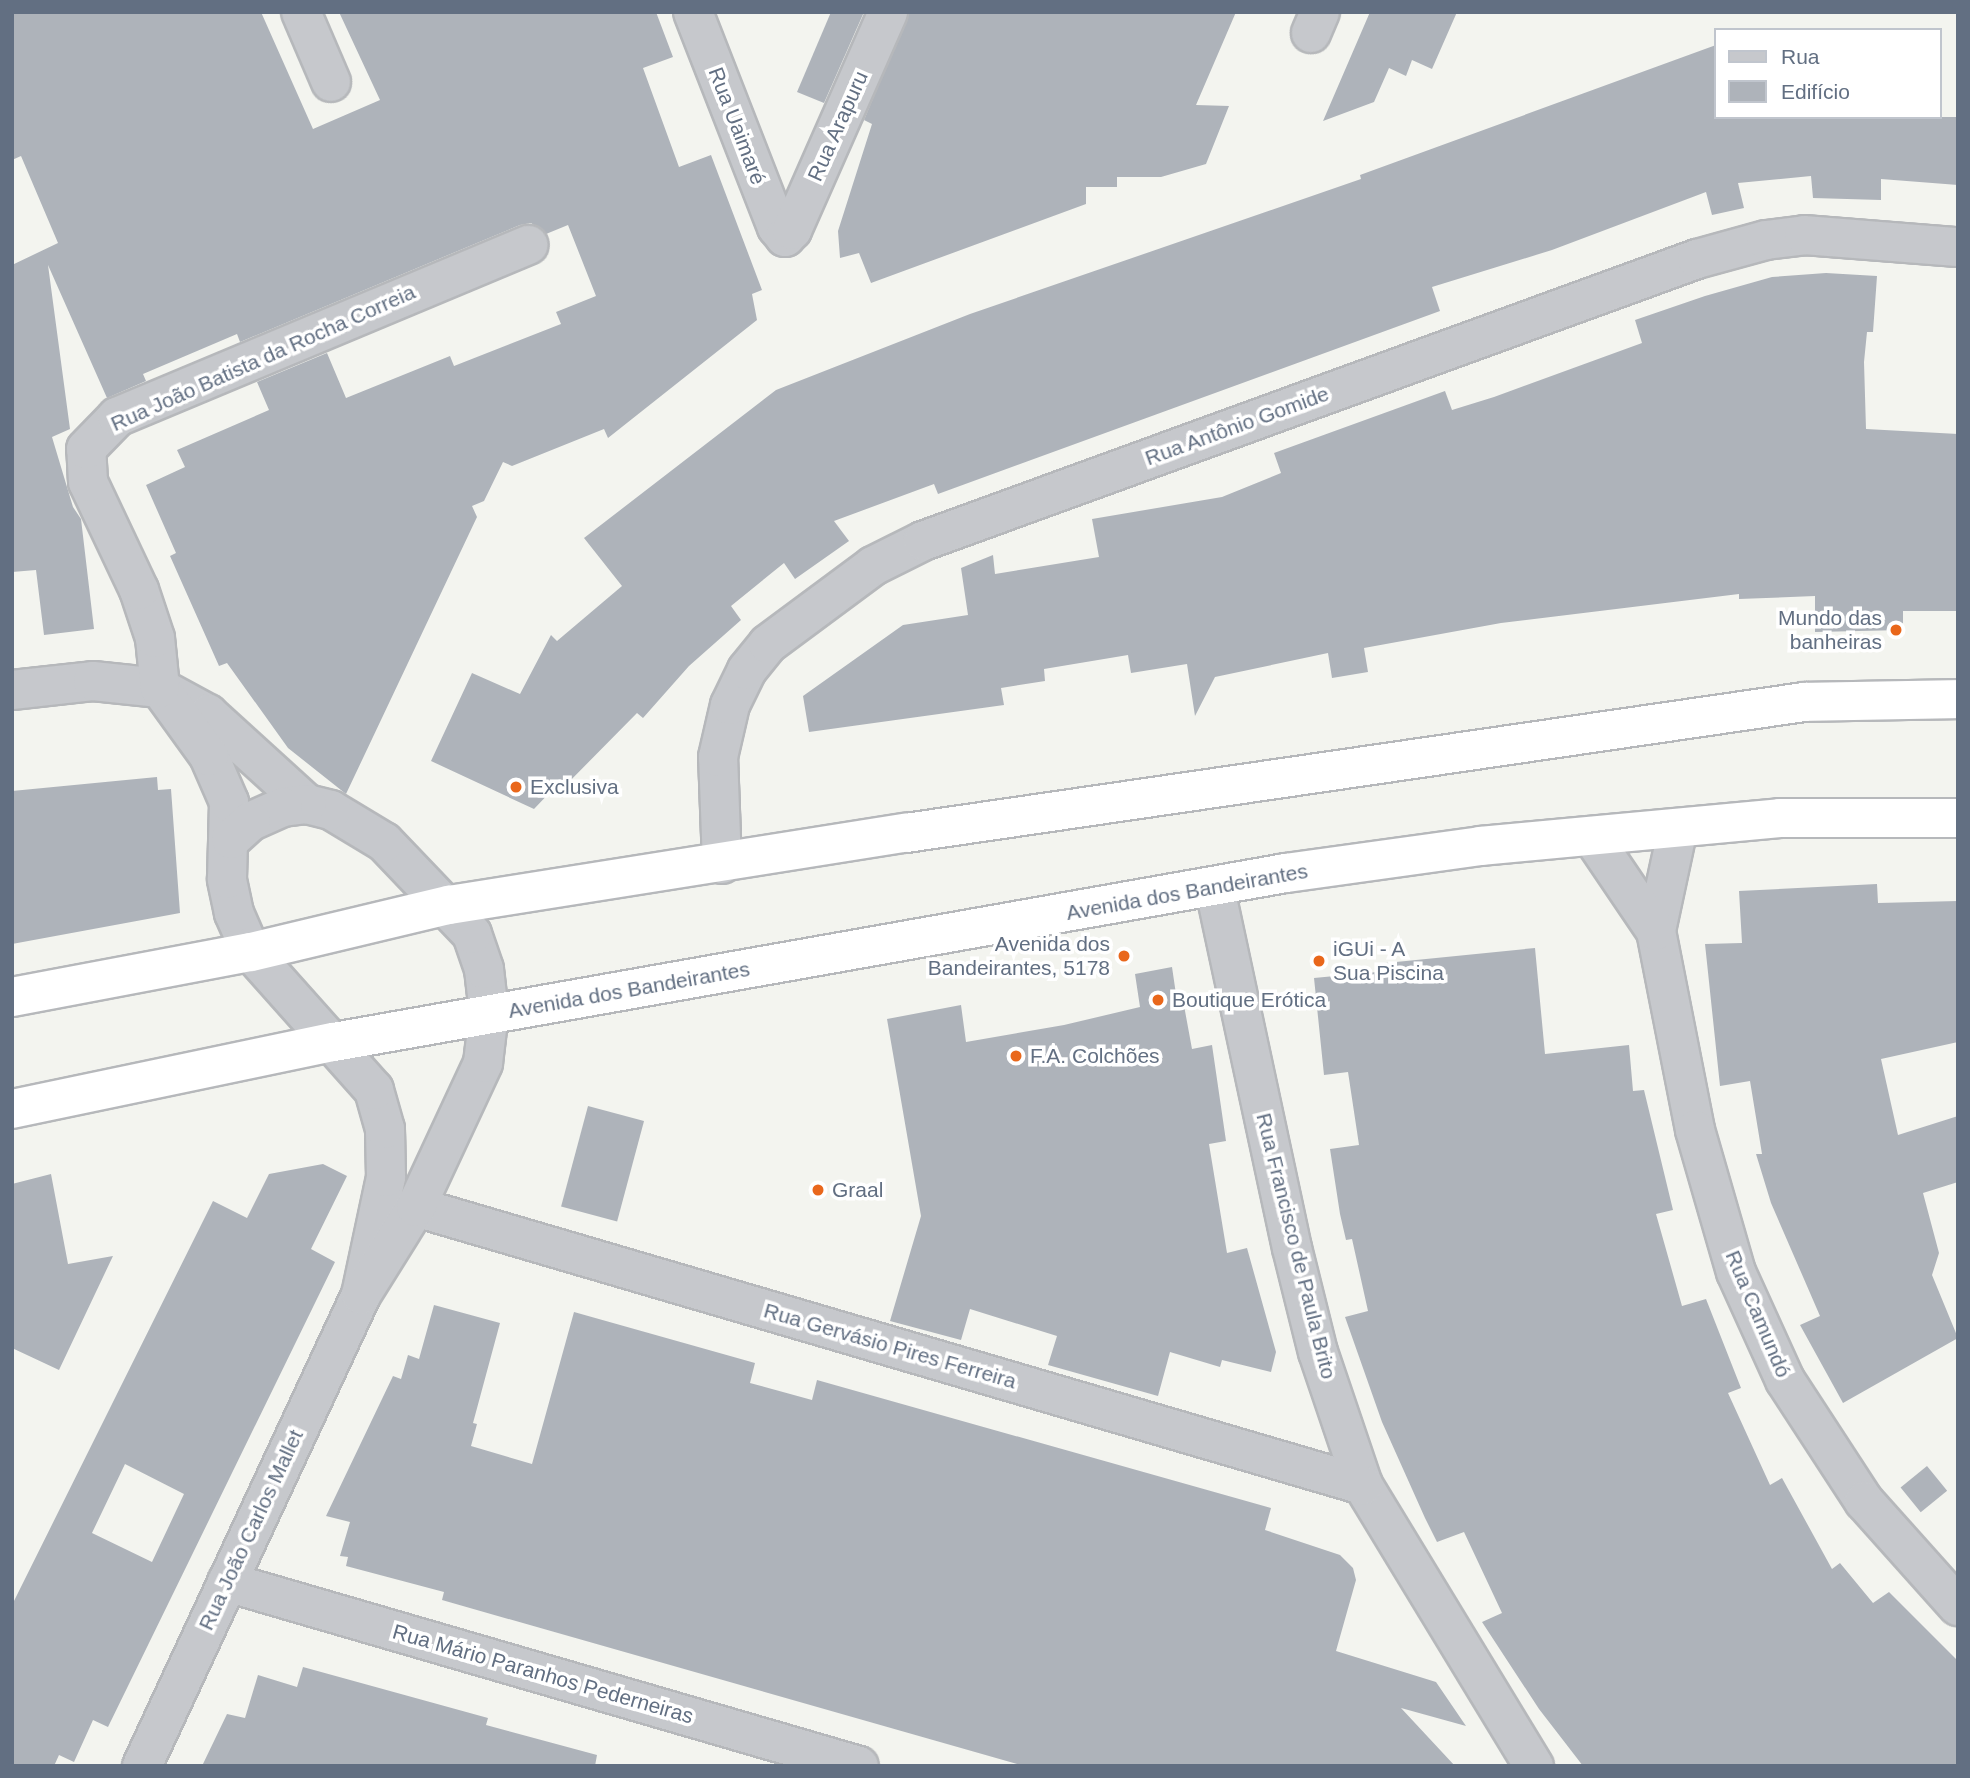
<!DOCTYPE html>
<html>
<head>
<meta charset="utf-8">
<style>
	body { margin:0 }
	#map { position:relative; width:1970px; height:1778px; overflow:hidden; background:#f3f4ef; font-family:Arial,sans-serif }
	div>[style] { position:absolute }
	.building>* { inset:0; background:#aeb3ba; transform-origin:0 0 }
	.roads { filter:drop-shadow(2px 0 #b6b8bb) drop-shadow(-2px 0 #b6b8bb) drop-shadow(0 2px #b6b8bb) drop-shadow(0 -2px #b6b8bb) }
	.street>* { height:38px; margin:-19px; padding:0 19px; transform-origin:19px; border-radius:19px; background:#c6c8cc }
	.highway>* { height:38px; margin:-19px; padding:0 19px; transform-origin:19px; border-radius:19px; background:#fff }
	.dots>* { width:19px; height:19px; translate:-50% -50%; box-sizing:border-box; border:4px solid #fff; border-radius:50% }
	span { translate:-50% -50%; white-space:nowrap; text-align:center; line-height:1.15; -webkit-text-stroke:7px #fff; paint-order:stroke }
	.street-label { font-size:21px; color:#626f82 }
	.poi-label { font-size:21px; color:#626f82 }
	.right { translate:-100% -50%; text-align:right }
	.left { translate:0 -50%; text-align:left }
	.frame { position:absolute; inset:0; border:14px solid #626f82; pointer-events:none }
	.legend { position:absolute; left:1714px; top:28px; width:228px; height:91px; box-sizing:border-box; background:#fff; border:2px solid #c0c5cd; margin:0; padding:9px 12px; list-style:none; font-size:21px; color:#626f82 }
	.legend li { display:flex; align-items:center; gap:14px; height:35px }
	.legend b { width:35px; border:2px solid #c0c5cd }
</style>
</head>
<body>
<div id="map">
	<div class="building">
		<i style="clip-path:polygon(12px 12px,261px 12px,313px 129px,380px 100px,339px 12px,656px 12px,673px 57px,643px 68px,679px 167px,711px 155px,762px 290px,752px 294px,757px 320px,608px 438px,604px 429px,512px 466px,503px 462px,484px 501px,472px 506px,477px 517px,346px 794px,288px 748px,227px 663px,219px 666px,170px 556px,176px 553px,146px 485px,185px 467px,177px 450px,269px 410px,257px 382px,327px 353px,346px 398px,450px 356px,454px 366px,561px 324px,556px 312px,596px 296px,568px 225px,546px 234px,531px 223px,520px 225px,240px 342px,237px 334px,143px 374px,146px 381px,107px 398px,48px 265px,70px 429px,52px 437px,73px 507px,81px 519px,94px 629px,44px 635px,36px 570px,12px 572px,12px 265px,58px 243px,21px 156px,12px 160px)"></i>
		<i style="clip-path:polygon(831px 12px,864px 12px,824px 103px,797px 92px)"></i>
		<i style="clip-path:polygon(909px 12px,1236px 12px,1196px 105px,1229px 106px,1206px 164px,1161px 177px,1117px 177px,1117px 187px,1086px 187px,1086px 204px,871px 283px,859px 253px,840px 258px,838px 231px,872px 124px,864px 120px)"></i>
		<i style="clip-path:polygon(1370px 12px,1457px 12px,1432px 69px,1412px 60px,1406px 76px,1389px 68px,1374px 102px,1323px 121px)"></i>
		<i style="clip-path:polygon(1716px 45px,1716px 117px,1958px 117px,1958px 185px,1881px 179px,1881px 200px,1813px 198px,1811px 176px,1738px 183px,1744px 208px,1712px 215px,1706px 192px,1552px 250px,1432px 287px,1440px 311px,938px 494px,934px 484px,834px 521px,849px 541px,795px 579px,784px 563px,731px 606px,741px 620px,689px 666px,643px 718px,637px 713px,562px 789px,555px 787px,534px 809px,431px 761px,472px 673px,520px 694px,551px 635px,557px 641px,622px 586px,584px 538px,776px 390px,970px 314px,1361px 179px,1360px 175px)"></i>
		<i style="clip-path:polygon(1826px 273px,1877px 276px,1873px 332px,1867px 332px,1864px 362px,1866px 429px,1958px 434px,1958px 611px,1903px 611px,1903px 630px,1815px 632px,1815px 596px,1739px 599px,1739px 594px,1501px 623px,1364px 648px,1368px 672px,1332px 678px,1328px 653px,1215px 677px,1195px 716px,1187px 664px,1131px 673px,1128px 655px,1044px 669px,1045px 681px,1001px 688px,1004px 705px,809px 732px,803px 696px,903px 625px,968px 615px,961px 568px,993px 555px,995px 574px,1099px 557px,1092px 519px,1222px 497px,1281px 473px,1274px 453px,1445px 391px,1452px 410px,1494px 397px,1642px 343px,1635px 320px,1705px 296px,1772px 277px)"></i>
		<i style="clip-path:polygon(157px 777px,158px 790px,171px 789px,180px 913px,12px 944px,12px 791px)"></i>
		<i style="clip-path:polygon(1877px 884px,1878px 903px,1958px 901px,1958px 1042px,1881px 1059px,1898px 1135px,1958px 1116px,1958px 1182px,1923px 1193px,1939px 1253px,1932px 1275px,1958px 1338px,1843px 1403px,1800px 1325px,1820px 1316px,1771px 1203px,1756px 1154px,1762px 1154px,1750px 1081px,1720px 1086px,1705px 944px,1742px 943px,1739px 891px)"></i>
		<i style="clip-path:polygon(1535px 948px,1545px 1054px,1629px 1045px,1633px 1091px,1644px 1090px,1673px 1210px,1656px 1214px,1682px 1306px,1706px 1299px,1741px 1388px,1728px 1393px,1770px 1485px,1782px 1478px,1832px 1569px,1840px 1563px,1873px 1603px,1889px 1592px,1958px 1661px,1958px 1766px,1583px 1766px,1539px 1709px,1482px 1622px,1502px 1613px,1464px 1532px,1437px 1542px,1425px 1518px,1382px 1422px,1345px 1317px,1368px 1311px,1352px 1239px,1346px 1240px,1340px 1214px,1330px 1149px,1359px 1145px,1348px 1072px,1324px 1075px,1314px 978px,1377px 972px,1376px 964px)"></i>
		<i style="clip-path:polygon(1172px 967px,1177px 1001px,1183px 1000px,1192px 1049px,1212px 1045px,1226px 1141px,1209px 1144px,1227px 1253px,1247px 1248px,1276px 1352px,1271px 1372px,1222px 1360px,1220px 1367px,1170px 1352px,1158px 1396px,1048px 1365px,1057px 1336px,970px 1309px,961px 1340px,890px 1321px,921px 1216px,887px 1019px,961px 1005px,966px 1042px,1064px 1025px,1140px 1007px,1135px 974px)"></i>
		<i style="left:588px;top:1106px;width:58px;height:104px;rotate:15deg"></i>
		<i style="clip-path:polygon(evenodd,323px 1164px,347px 1176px,311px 1249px,335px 1262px,108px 1727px,93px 1720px,74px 1762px,59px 1755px,54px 1766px,12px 1766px,12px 1605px,213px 1201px,247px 1218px,269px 1174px,323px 1164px,125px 1464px,184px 1494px,152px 1562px,92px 1533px,125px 1464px)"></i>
		<i style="clip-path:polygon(51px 1174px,68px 1264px,113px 1256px,59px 1370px,12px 1348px,12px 1184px)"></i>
		<i style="clip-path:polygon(434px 1305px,500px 1323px,473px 1423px,477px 1424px,471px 1446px,532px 1464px,574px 1312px,755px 1363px,750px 1383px,812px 1400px,817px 1380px,1271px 1508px,1265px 1530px,1340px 1555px,1353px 1568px,1356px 1580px,1336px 1651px,1436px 1682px,1466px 1726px,1401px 1708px,1455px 1766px,1024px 1766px,442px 1600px,444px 1592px,346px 1566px,348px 1557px,340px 1556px,350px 1522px,326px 1516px,393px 1376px,401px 1379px,408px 1355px,419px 1359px)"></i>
		<i style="left:1927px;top:1466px;width:32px;height:34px;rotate:51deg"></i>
		<i style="clip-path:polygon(303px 1667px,488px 1718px,486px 1725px,597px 1755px,595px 1766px,202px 1766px,227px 1714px,245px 1718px,258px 1675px,297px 1687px)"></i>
	</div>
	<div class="roads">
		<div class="street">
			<i style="left:301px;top:12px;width:76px;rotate:66.8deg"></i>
			<i style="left:693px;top:12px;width:231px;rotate:68.7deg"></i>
			<i style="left:777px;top:227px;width:13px;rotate:51deg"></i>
			<i style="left:785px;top:237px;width:10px;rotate:-45deg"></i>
			<i style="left:792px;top:230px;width:238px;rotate:-66.2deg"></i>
			<i style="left:1311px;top:33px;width:23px;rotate:-67deg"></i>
			<i style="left:12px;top:690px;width:81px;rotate:-6.3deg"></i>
			<i style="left:93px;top:681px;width:67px;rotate:6deg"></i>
			<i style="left:160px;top:688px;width:55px;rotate:28.4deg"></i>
			<i style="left:208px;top:714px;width:134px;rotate:42.3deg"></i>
			<i style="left:1678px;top:828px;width:105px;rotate:102.1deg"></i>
			<i style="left:1656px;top:931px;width:203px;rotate:78.9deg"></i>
			<i style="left:1695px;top:1130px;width:148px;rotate:73.9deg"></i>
			<i style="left:1736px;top:1272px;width:119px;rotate:65.6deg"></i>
			<i style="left:1785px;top:1380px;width:145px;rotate:56.9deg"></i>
			<i style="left:1864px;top:1501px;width:141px;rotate:48.2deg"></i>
			<i style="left:1593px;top:838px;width:112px;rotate:55.9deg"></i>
			<i style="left:722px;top:864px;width:107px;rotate:-92.1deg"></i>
			<i style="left:718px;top:757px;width:53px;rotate:-77deg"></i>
			<i style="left:730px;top:705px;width:39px;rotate:-64deg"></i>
			<i style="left:747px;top:670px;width:33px;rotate:-51deg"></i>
			<i style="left:768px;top:644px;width:131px;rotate:-36.6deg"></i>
			<i style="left:873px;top:566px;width:56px;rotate:-26.6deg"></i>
			<i style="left:923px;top:541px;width:824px;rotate:-20.02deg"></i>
			<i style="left:1697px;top:259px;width:72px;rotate:-15.4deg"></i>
			<i style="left:1766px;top:240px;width:38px;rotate:-7deg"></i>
			<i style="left:1804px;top:235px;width:154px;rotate:4.5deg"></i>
			<i style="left:1215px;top:889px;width:367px;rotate:77.9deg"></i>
			<i style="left:1292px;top:1248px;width:107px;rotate:76deg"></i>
			<i style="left:1318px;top:1352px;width:140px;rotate:71.3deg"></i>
			<i style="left:1363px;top:1485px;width:329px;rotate:58.7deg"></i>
			<i style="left:416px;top:1207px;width:987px;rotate:16.36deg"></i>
			<i style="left:361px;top:1295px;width:121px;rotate:-78deg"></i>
			<i style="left:386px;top:1177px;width:48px;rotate:-91.2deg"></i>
			<i style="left:385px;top:1129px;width:41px;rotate:-105.8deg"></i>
			<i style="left:374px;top:1090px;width:185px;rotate:-131.7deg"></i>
			<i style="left:251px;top:952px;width:43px;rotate:-113.6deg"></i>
			<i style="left:234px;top:913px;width:35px;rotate:-102deg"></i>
			<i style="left:227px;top:879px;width:77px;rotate:-88.5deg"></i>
			<i style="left:229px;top:802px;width:50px;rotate:-113.5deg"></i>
			<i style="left:209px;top:756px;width:84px;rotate:-125.8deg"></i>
			<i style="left:160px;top:688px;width:50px;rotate:-95.7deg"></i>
			<i style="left:155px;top:638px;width:51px;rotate:-108.4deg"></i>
			<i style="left:139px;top:590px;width:119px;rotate:-115.3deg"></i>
			<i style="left:88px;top:482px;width:33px;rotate:-93deg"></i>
			<i style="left:86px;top:449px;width:45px;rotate:-45.9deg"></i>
			<i style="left:117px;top:417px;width:446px;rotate:-22.7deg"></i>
			<i style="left:227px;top:1582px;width:658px;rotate:16.23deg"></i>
			<i style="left:142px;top:1766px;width:519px;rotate:-65.06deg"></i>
			<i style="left:361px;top:1295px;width:104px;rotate:-58deg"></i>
			<i style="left:416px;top:1207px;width:159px;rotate:-65deg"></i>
			<i style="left:483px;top:1063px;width:50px;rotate:-83.2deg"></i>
			<i style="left:489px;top:1013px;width:44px;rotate:-96.5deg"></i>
			<i style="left:484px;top:969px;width:37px;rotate:-109deg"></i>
			<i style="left:472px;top:934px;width:127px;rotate:-133.7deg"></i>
			<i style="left:384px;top:842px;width:62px;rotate:-148.9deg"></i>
			<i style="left:331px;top:810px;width:25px;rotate:-166deg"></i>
			<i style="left:307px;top:804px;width:24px;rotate:173deg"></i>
			<i style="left:283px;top:807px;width:35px;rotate:156deg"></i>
			<i style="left:251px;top:821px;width:27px;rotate:138deg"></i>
		</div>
		<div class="highway">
			<i style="left:12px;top:997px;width:243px;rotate:-10.7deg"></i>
			<i style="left:251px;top:952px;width:204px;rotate:-13.4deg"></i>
			<i style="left:449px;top:905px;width:463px;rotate:-9deg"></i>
			<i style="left:906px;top:833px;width:908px;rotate:-8.3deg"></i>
			<i style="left:1804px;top:702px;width:154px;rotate:-1.1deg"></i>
			<i style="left:12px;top:1109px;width:329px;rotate:-11.8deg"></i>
			<i style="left:334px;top:1042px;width:967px;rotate:-10.07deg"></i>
			<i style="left:1286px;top:873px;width:196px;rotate:-7.9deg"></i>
			<i style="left:1480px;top:846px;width:301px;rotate:-5.3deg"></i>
			<i style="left:1780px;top:818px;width:178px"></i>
		</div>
	</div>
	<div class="dots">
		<i style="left:1896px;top:630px;background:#e9671b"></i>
		<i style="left:516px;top:787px;background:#e9671b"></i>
		<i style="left:1124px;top:956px;background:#e9671b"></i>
		<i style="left:1319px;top:961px;background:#e9671b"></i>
		<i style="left:1158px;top:1000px;background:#e9671b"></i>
		<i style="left:1016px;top:1056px;background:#e9671b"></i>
		<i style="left:818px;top:1190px;background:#e9671b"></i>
	</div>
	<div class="street-label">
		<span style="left:737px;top:126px;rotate:69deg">Rua Uaimaré</span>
		<span style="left:838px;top:126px;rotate:-66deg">Rua Arapuru</span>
		<span style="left:263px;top:358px;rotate:-24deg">Rua João Batista da Rocha Correia</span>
		<span style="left:1237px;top:426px;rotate:-20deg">Rua Antônio Gomide</span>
		<span style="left:1187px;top:892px;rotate:-10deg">Avenida dos Bandeirantes</span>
		<span style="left:629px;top:990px;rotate:-10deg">Avenida dos Bandeirantes</span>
		<span style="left:1296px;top:1246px;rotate:76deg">Rua Francisco de Paula Brito</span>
		<span style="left:1758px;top:1314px;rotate:67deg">Rua Camundó</span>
		<span style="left:890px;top:1346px;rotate:16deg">Rua Gervásio Pires Ferreira</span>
		<span style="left:251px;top:1530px;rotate:-65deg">Rua João Carlos Mallet</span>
		<span style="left:543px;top:1674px;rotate:16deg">Rua Mário Paranhos Pederneiras</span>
	</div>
	<div class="poi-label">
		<span class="right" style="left:1882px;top:630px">Mundo das<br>banheiras</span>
		<span class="left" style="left:530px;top:787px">Exclusiva</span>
		<span class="right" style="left:1110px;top:956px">Avenida dos<br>Bandeirantes, 5178</span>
		<span class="left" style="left:1333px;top:961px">iGUi - A<br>Sua Piscina</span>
		<span class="left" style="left:1172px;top:1000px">Boutique Erótica</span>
		<span class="left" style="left:1030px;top:1056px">F.A. Colchões</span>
		<span class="left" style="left:832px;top:1190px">Graal</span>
	</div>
	<div class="frame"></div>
	<ul class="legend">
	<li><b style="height:9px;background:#c6c8cc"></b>Rua</li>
	<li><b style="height:19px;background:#aeb3ba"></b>Edifício</li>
	</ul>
</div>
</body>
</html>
